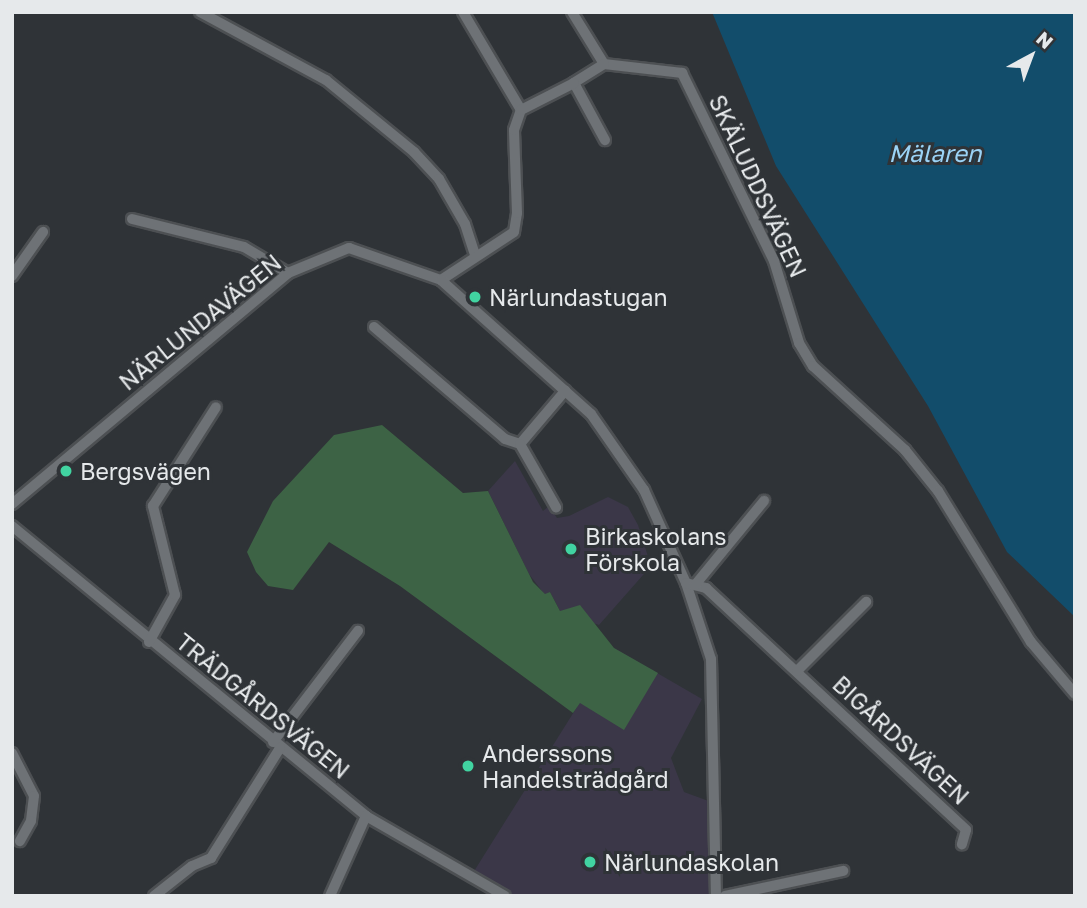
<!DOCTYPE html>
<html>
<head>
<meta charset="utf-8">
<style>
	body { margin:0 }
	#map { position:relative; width:1087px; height:908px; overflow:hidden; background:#2f3337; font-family:"Golos Text",sans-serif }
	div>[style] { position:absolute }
	.education>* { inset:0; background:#3b3748 }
	.green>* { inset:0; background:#3d6345 }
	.water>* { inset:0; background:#124d6b }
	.roads { filter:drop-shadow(2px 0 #4d5053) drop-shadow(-2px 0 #4d5053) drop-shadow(0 2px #4d5053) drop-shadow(0 -2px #4d5053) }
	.minor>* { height:10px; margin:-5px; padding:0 5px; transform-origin:5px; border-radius:5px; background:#6e7276 }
	.dots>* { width:19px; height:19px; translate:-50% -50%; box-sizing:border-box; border:4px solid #2f3337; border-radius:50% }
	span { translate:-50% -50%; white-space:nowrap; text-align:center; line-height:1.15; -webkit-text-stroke:6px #2f3337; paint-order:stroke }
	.street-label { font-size:23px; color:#e6e9eb }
	.poi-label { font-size:23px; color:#e6e9eb }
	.left { translate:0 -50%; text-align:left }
	.water-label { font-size:24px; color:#9bd3f6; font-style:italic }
	.frame { position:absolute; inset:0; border:14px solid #e6e9eb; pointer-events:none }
	.north { position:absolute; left:996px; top:21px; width:70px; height:70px; -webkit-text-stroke:5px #2f3337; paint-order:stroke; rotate:41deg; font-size:19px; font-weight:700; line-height:28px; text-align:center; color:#e6e9eb }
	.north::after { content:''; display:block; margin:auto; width:24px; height:32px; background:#e6e9eb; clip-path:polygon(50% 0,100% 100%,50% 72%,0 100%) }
</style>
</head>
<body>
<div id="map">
	<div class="education">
		<i style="clip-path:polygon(515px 461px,543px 511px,549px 506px,557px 518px,569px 516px,608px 497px,628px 507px,638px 525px,651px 566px,599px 625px,560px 611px,550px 592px,545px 595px,529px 574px,488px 491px)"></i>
		<i style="clip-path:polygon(614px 648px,702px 699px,671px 758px,684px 792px,714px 803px,711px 896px,505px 896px,471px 876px)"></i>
	</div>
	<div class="green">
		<i style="clip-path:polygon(382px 425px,463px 493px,488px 491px,533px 582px,545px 594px,550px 592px,560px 611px,580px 605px,614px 648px,658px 673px,624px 730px,580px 703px,573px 713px,400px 586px,329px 542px,293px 590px,268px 586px,256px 572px,247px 552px,273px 501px,334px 435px)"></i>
	</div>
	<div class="water">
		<i style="clip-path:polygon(712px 12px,1075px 12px,1075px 617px,1007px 552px,928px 406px,776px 166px)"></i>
	</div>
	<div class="roads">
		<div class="minor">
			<i style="left:200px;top:12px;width:143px;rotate:28.4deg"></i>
			<i style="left:326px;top:80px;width:114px;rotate:39.3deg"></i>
			<i style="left:414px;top:152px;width:37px;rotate:47deg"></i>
			<i style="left:439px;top:179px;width:52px;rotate:60deg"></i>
			<i style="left:465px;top:224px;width:33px;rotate:72deg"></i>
			<i style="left:463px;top:12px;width:114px;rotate:59.4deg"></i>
			<i style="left:572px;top:12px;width:61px;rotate:58.4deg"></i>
			<i style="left:604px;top:64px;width:79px;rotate:6.6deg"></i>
			<i style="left:682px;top:73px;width:209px;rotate:63.9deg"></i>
			<i style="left:774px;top:261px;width:86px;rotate:73deg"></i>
			<i style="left:799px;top:343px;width:27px;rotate:59deg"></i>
			<i style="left:813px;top:366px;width:125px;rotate:42.4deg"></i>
			<i style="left:905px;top:450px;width:53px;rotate:51.2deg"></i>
			<i style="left:938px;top:491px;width:177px;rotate:58.4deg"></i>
			<i style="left:1031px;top:642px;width:68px;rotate:49.8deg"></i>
			<i style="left:604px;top:64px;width:36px;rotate:148deg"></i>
			<i style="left:574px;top:83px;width:65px;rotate:61.5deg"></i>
			<i style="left:132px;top:219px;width:115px;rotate:14deg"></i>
			<i style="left:244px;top:247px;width:51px;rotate:30.6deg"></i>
			<i style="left:12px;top:276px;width:54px;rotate:-54.8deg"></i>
			<i style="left:441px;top:280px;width:87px;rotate:-33.3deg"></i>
			<i style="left:514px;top:232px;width:19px;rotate:-81deg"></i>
			<i style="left:517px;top:213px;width:83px;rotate:-92.1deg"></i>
			<i style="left:514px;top:130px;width:21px;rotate:-71deg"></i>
			<i style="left:521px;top:110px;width:59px;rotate:-27deg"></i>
			<i style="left:374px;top:327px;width:172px;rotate:40.5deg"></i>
			<i style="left:505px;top:439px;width:16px;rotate:18deg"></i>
			<i style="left:520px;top:444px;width:70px;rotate:-49.7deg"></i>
			<i style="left:520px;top:444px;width:73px;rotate:60.3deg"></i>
			<i style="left:12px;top:504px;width:360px;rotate:-39.9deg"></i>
			<i style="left:288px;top:273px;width:66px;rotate:-22.3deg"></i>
			<i style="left:349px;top:248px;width:97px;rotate:19.2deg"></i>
			<i style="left:441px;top:280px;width:201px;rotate:41.8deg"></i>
			<i style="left:591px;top:414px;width:93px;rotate:55.1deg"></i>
			<i style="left:644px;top:490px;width:102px;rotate:65.7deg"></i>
			<i style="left:686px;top:583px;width:80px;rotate:71.8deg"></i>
			<i style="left:711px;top:659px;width:237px;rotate:88.8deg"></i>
			<i style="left:12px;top:526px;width:458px;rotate:39.3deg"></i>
			<i style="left:366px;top:816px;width:160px;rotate:29.9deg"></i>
			<i style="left:686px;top:583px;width:21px;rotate:14deg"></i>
			<i style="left:706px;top:588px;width:355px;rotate:42.9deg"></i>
			<i style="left:966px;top:830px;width:15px;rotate:106deg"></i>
			<i style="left:695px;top:585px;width:109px;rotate:-50.6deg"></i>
			<i style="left:149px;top:642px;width:54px;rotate:-61deg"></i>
			<i style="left:175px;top:595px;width:92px;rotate:-103.9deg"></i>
			<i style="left:153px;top:506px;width:117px;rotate:-57.5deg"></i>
			<i style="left:797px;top:671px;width:98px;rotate:-45deg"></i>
			<i style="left:273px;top:742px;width:140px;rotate:-52.6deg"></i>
			<i style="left:12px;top:753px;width:48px;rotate:62.9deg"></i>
			<i style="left:34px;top:796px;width:25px;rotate:97deg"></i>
			<i style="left:31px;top:821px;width:23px;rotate:119deg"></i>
			<i style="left:154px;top:896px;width:48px;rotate:-38.3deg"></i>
			<i style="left:192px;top:866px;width:21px;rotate:-23deg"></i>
			<i style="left:211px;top:858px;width:130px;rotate:-57.9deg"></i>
			<i style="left:330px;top:896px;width:88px;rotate:-65.8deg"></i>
			<i style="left:725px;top:896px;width:121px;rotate:-12deg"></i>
		</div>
	</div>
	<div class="dots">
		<i style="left:475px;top:297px;background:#41d4a1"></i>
		<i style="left:66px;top:471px;background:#41d4a1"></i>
		<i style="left:571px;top:549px;background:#41d4a1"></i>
		<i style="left:468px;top:766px;background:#41d4a1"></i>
		<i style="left:590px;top:862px;background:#41d4a1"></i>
	</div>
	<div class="street-label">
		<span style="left:758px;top:186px;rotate:65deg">SKÄLUDDSVÄGEN</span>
		<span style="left:200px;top:322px;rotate:-39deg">NÄRLUNDAVÄGEN</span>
		<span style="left:263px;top:706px;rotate:39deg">TRÄDGÅRDSVÄGEN</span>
		<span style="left:901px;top:740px;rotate:43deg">BIGÅRDSVÄGEN</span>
	</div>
	<div class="poi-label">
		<span class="left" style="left:489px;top:297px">Närlundastugan</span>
		<span class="left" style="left:80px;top:471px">Bergsvägen</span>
		<span class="left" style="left:585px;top:549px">Birkaskolans<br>Förskola</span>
		<span class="left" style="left:482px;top:766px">Anderssons<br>Handelsträdgård</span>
		<span class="left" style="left:604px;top:862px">Närlundaskolan</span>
	</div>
	<div class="water-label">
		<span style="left:935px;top:153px">Mälaren</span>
	</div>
	<div class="frame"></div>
	<div class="north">N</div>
</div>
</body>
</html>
